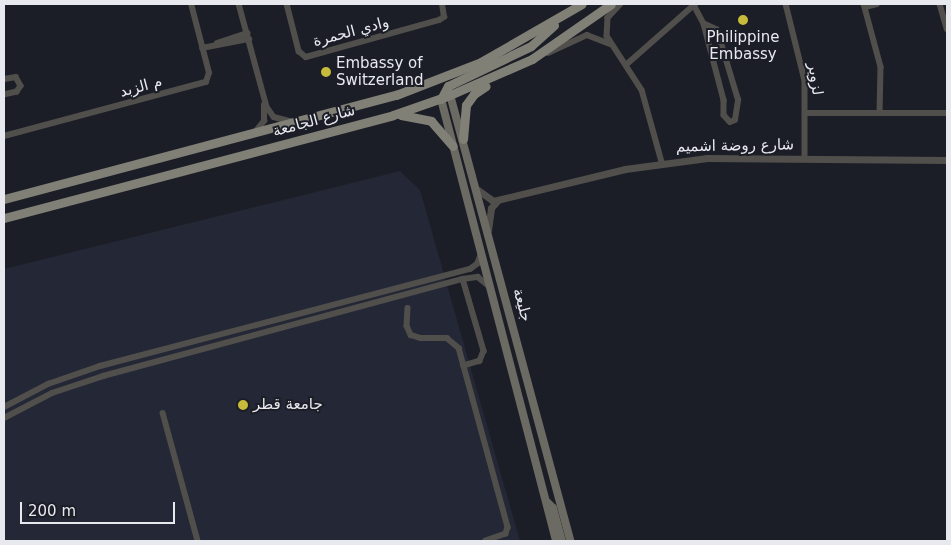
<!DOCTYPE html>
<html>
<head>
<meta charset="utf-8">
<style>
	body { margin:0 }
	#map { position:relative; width:951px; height:545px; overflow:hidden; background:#1c1e27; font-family:"DejaVu Sans",Vazirmatn,sans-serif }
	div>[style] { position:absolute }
	.built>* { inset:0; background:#242735 }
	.minor>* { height:5.5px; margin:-2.75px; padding:0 2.75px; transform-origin:2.75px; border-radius:2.75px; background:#504f4b }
	.tertiary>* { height:7px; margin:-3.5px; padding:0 3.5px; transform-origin:3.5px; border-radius:3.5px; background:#504f4b }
	.secondary>* { height:8px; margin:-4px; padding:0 4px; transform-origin:4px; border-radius:4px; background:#6c6b63 }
	.primary>* { height:9px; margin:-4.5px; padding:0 4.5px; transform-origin:4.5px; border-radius:4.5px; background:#818076 }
	.dots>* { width:14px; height:14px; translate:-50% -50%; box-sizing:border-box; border:2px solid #1c1e27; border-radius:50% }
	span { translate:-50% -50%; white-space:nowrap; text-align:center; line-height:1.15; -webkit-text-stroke:4px #1c1e27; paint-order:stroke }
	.street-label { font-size:15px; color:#e7e9ef }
	.poi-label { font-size:15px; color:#e7e9ef }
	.left { translate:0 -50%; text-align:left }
	.frame { position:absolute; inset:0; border:5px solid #e7e9ef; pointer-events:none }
	.scale { position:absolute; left:20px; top:502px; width:155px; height:22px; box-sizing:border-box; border:2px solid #e7e9ef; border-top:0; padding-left:6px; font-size:15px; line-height:18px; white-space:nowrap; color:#e7e9ef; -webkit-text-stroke:4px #1c1e27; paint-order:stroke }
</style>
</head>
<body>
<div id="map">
	<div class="built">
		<i style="clip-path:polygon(400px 171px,420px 190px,520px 541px,4px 541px,4px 269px)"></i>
	</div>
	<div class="minor">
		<i style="left:239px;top:4px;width:107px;rotate:74.8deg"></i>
		<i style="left:267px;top:107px;width:12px;rotate:55deg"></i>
		<i style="left:274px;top:117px;width:16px;rotate:15deg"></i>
		<i style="left:287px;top:4px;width:49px;rotate:75.7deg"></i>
		<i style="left:299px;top:51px;width:9px;rotate:41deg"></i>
		<i style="left:306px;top:57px;width:138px;rotate:-15.5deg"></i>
		<i style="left:439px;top:20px;width:6px;rotate:-31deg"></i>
		<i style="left:444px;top:17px;width:13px;rotate:-99deg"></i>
		<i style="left:621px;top:4px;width:19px;rotate:133deg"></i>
		<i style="left:608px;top:18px;width:18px;rotate:93deg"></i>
		<i style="left:607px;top:36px;width:64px;rotate:57.1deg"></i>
		<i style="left:642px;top:90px;width:75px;rotate:74.5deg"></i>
		<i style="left:786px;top:4px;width:79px;rotate:76.1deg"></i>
		<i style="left:805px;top:81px;width:78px;rotate:90deg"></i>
		<i style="left:864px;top:4px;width:65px;rotate:74.9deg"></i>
		<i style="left:881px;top:67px;width:46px;rotate:91.2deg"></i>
		<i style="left:940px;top:4px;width:26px;rotate:74deg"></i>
		<i style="left:694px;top:5px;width:21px;rotate:62deg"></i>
		<i style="left:704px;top:24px;width:79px;rotate:75.3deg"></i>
		<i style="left:724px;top:100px;width:15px;rotate:90deg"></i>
		<i style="left:724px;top:115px;width:9px;rotate:49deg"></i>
		<i style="left:730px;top:122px;width:5px;rotate:-22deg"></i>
		<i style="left:735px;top:120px;width:20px;rotate:-81deg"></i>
		<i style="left:738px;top:100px;width:73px;rotate:-106.7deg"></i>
		<i style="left:717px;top:30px;width:14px;rotate:-155deg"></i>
		<i style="left:865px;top:7px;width:12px;rotate:-14deg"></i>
		<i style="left:217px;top:43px;width:32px;rotate:-18deg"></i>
		<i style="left:202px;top:48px;width:48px;rotate:-10.8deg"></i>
		<i style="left:548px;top:53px;width:43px;rotate:-24.8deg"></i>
		<i style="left:587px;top:35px;width:25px;rotate:21deg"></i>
		<i style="left:627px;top:64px;width:91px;rotate:-41.4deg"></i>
		<i style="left:4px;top:79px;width:12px;rotate:-9deg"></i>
		<i style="left:16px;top:77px;width:10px;rotate:61deg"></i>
		<i style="left:21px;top:86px;width:7px;rotate:124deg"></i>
		<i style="left:17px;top:92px;width:13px;rotate:167deg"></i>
		<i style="left:806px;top:113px;width:141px"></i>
		<i style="left:256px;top:131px;width:13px;rotate:-51deg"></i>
		<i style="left:264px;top:121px;width:16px;rotate:-90deg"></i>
		<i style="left:4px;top:136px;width:209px;rotate:-15deg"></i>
		<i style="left:206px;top:82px;width:9px;rotate:-72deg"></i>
		<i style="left:209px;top:73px;width:71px;rotate:-104.6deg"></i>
		<i style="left:463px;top:279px;width:75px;rotate:73.7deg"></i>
		<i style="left:484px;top:351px;width:11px;rotate:112deg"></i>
		<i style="left:480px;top:361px;width:17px;rotate:163deg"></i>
		<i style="left:408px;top:308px;width:18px;rotate:93deg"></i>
		<i style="left:407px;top:326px;width:10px;rotate:66deg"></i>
		<i style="left:411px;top:335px;width:10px;rotate:17deg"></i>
		<i style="left:421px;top:338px;width:26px"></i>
		<i style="left:447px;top:338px;width:16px;rotate:40deg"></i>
		<i style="left:459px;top:348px;width:186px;rotate:74.7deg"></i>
		<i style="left:508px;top:527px;width:7px;rotate:106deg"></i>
		<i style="left:506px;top:534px;width:21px;rotate:161deg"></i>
		<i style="left:4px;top:407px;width:50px;rotate:-27.6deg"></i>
		<i style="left:48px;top:384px;width:55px;rotate:-19.1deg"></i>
		<i style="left:100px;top:366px;width:383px;rotate:-14.7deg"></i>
		<i style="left:470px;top:269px;width:9px;rotate:-36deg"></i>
		<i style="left:477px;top:264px;width:11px;rotate:-68deg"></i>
		<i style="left:163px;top:413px;width:133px;rotate:74.7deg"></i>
		<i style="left:4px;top:418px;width:54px;rotate:-27.5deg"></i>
		<i style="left:52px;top:393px;width:54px;rotate:-18.4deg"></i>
		<i style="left:103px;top:376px;width:373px;rotate:-15.1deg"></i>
		<i style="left:463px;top:279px;width:15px;rotate:-8deg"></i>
		<i style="left:478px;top:277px;width:14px;rotate:39deg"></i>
	</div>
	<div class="tertiary">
		<i style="left:478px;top:190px;width:19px;rotate:36deg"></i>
		<i style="left:493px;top:201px;width:136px;rotate:-13.6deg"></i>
		<i style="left:625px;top:169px;width:83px;rotate:-7.6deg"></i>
		<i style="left:707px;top:158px;width:240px;rotate:0.5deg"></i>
		<i style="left:488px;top:230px;width:22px;rotate:-82deg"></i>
		<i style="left:491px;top:208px;width:9px;rotate:-49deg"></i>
	</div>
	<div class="secondary">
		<i style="left:449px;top:91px;width:466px;rotate:74.9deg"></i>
		<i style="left:441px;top:99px;width:457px;rotate:75.4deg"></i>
		<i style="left:547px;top:502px;width:8px;rotate:45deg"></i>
		<i style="left:553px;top:508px;width:34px;rotate:75deg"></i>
	</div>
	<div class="primary">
		<i style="left:441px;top:99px;width:15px;rotate:-62deg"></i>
		<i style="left:448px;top:86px;width:92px;rotate:-25.7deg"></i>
		<i style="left:531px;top:46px;width:31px;rotate:-42deg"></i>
		<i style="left:401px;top:115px;width:31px;rotate:11deg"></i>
		<i style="left:431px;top:121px;width:33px;rotate:49deg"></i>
		<i style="left:463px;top:139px;width:34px;rotate:-85deg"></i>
		<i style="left:466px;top:105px;width:14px;rotate:-54deg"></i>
		<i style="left:474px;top:94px;width:14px;rotate:-34deg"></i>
		<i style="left:4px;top:199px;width:406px;rotate:-14.9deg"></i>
		<i style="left:396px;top:95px;width:91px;rotate:-21.2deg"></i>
		<i style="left:481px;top:62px;width:116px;rotate:-29.9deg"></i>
		<i style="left:4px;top:218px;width:402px;rotate:-14.8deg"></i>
		<i style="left:393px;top:115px;width:60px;rotate:-19.3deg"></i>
		<i style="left:450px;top:95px;width:90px;rotate:-23.7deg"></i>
		<i style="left:532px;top:59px;width:96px;rotate:-34.8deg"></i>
	</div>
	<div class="dots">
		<i style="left:743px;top:20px;background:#c8bb3b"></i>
		<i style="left:326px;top:72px;background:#c8bb3b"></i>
		<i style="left:243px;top:405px;background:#c8bb3b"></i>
	</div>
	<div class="street-label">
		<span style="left:351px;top:32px;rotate:-15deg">وادي الحمرة</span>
		<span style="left:815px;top:79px;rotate:82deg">لزوير</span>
		<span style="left:141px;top:87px;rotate:-15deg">م الزبد</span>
		<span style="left:314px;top:121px;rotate:-15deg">شارع الجامعة</span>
		<span style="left:735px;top:146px;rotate:-1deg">شارع روضة اشميم</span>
		<span style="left:522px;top:305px;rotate:75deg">جليعة</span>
	</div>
	<div class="poi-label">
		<span style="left:743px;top:46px">Philippine<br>Embassy</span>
		<span class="left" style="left:336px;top:72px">Embassy of<br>Switzerland</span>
		<span class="left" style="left:253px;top:405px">جامعة قطر</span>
	</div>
	<div class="frame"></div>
	<div class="scale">200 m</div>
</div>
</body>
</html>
